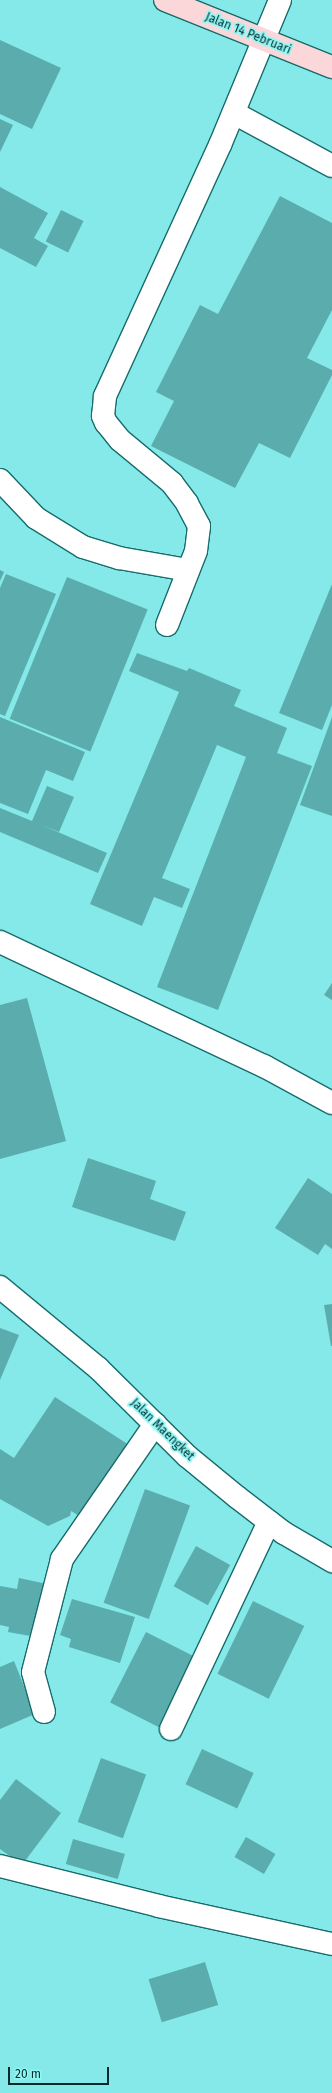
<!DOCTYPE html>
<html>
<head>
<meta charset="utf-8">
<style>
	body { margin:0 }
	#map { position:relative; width:332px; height:2093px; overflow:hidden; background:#84e9e8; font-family:"Fira Sans",sans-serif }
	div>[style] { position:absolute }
	.building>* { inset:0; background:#5aadac; transform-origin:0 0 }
	.roads { filter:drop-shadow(1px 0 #176c6c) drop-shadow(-1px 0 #176c6c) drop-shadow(0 1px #176c6c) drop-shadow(0 -1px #176c6c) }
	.minor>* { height:22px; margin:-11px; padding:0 11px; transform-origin:11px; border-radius:11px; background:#fff }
	.major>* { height:22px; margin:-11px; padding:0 11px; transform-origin:11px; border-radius:11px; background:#fbd7d9 }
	span { translate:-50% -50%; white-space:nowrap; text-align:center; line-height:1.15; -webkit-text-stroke:3.5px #91f7f5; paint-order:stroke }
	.street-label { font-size:12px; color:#002c2c }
	.scale { position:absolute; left:8px; top:2067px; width:101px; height:18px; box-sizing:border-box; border:2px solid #002c2c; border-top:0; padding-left:5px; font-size:12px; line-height:14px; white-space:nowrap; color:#002c2c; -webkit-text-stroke:3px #91f7f5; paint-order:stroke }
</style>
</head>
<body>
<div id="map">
	<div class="building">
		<i style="clip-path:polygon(0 40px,61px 68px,32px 129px,0 114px)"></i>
		<i style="clip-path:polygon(0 119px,13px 125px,0 152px)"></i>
		<i style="clip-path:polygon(0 187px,48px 213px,34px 238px,48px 246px,36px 267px,0 248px)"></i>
		<i style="clip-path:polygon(280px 196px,332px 223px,332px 310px,307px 358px,332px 370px,332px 375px,290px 458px,259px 443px,235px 488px,151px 446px,174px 401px,156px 392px,200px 305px,218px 314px)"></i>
		<i style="left:61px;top:210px;width:25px;height:35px;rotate:26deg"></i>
		<i style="clip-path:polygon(0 570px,4px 572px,0 581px)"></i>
		<i style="clip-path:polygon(6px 574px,56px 594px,5px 716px,0 714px,0 588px)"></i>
		<i style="left:67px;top:577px;width:87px;height:153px;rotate:22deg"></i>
		<i style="clip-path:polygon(332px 584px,332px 705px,322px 730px,279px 713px)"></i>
		<i style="clip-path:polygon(137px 653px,187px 671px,189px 668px,241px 690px,234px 706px,287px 728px,277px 753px,312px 766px,218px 1010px,157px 987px,246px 757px,217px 745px,162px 878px,190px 889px,182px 908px,154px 897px,142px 926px,90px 904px,179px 692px,129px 671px)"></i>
		<i style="clip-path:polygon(0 717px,85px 752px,73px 781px,46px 770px,28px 814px,0 803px)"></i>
		<i style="clip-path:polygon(332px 717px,332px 816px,300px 805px)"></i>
		<i style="clip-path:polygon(47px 786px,74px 797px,59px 832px,39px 824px,107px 853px,98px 873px,0 832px,0 808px,32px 821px)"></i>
		<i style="clip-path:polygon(332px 983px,332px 1000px,324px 995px)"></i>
		<i style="clip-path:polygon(27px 998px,66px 1141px,0 1159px,0 1005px)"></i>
		<i style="clip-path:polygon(88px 1158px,156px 1181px,150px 1199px,186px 1212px,175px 1241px,72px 1207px)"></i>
		<i style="clip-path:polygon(308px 1178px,332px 1194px,332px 1249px,325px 1244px,318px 1255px,275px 1228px)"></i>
		<i style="clip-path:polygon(332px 1304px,332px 1346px,331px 1346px,324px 1305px)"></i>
		<i style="clip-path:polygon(0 1328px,19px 1335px,0 1380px)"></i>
		<i style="clip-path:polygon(55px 1397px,129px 1445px,81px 1517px,71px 1511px,70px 1516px,48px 1526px,0 1499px,0 1449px,14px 1458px)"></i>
		<i style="left:145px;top:1489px;width:48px;height:121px;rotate:20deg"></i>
		<i style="left:196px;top:1546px;width:39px;height:46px;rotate:29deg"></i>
		<i style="clip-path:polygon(19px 1578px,47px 1584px,36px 1637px,8px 1632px,9px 1627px,0 1625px,0 1586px,17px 1589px)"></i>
		<i style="clip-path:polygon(72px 1599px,135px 1617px,120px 1663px,69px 1647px,71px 1639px,60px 1635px)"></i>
		<i style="left:253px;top:1601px;width:57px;height:81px;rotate:26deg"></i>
		<i style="left:146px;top:1632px;width:63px;height:79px;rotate:27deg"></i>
		<i style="clip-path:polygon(14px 1661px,35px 1714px,0 1729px,0 1667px)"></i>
		<i style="left:202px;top:1749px;width:57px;height:39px;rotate:25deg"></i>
		<i style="left:101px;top:1758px;width:48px;height:68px;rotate:20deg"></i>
		<i style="clip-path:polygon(16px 1779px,61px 1813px,22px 1865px,0 1849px,0 1800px)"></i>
		<i style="left:246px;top:1837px;width:34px;height:23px;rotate:30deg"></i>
		<i style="left:73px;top:1839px;width:54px;height:26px;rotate:16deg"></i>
		<i style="left:205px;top:1962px;width:45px;height:59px;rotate:73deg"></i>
	</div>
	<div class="roads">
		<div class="minor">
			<i style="left:234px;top:113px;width:111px;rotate:28.4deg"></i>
			<i style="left:0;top:480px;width:52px;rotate:46.5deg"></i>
			<i style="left:36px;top:518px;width:55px;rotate:31.7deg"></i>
			<i style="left:83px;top:547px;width:38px;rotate:17deg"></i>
			<i style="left:119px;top:558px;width:70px;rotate:9.9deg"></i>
			<i style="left:167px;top:625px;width:79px;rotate:-68.6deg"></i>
			<i style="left:196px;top:551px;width:25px;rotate:-83deg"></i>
			<i style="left:199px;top:526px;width:26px;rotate:-118deg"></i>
			<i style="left:187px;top:503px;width:25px;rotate:-127deg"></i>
			<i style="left:172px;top:483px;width:67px;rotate:-140.4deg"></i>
			<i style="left:120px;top:440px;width:22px;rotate:-129deg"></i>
			<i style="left:106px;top:423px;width:8px;rotate:-113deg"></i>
			<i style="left:103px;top:416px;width:20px;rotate:-84deg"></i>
			<i style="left:105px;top:396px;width:276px;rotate:-65.4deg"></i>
			<i style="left:220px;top:145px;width:157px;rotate:-67.5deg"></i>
			<i style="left:0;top:942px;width:292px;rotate:25.2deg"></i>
			<i style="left:264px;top:1066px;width:77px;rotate:28.6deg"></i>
			<i style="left:0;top:1287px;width:127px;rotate:39.6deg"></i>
			<i style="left:98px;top:1368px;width:125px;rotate:44.7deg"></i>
			<i style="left:187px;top:1456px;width:65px;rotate:39.4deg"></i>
			<i style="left:237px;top:1497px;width:59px;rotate:37.5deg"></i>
			<i style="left:284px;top:1533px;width:56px;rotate:30.3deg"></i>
			<i style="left:44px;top:1712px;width:41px;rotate:-105.4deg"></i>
			<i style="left:33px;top:1672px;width:117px;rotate:-75.6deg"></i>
			<i style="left:62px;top:1559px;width:164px;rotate:-55.4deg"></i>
			<i style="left:171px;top:1729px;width:229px;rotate:-64.7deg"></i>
			<i style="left:0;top:1866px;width:164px;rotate:14.1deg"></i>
			<i style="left:159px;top:1906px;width:177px;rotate:12.4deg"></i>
		</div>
		<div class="major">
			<i style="left:165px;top:0;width:180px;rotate:21.9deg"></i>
		</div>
	</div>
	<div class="street-label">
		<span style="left:248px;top:34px;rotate:22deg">Jalan 14 Pebruari</span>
		<span style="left:162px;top:1430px;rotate:44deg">Jalan Maengket</span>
	</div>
	<div class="scale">20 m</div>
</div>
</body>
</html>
